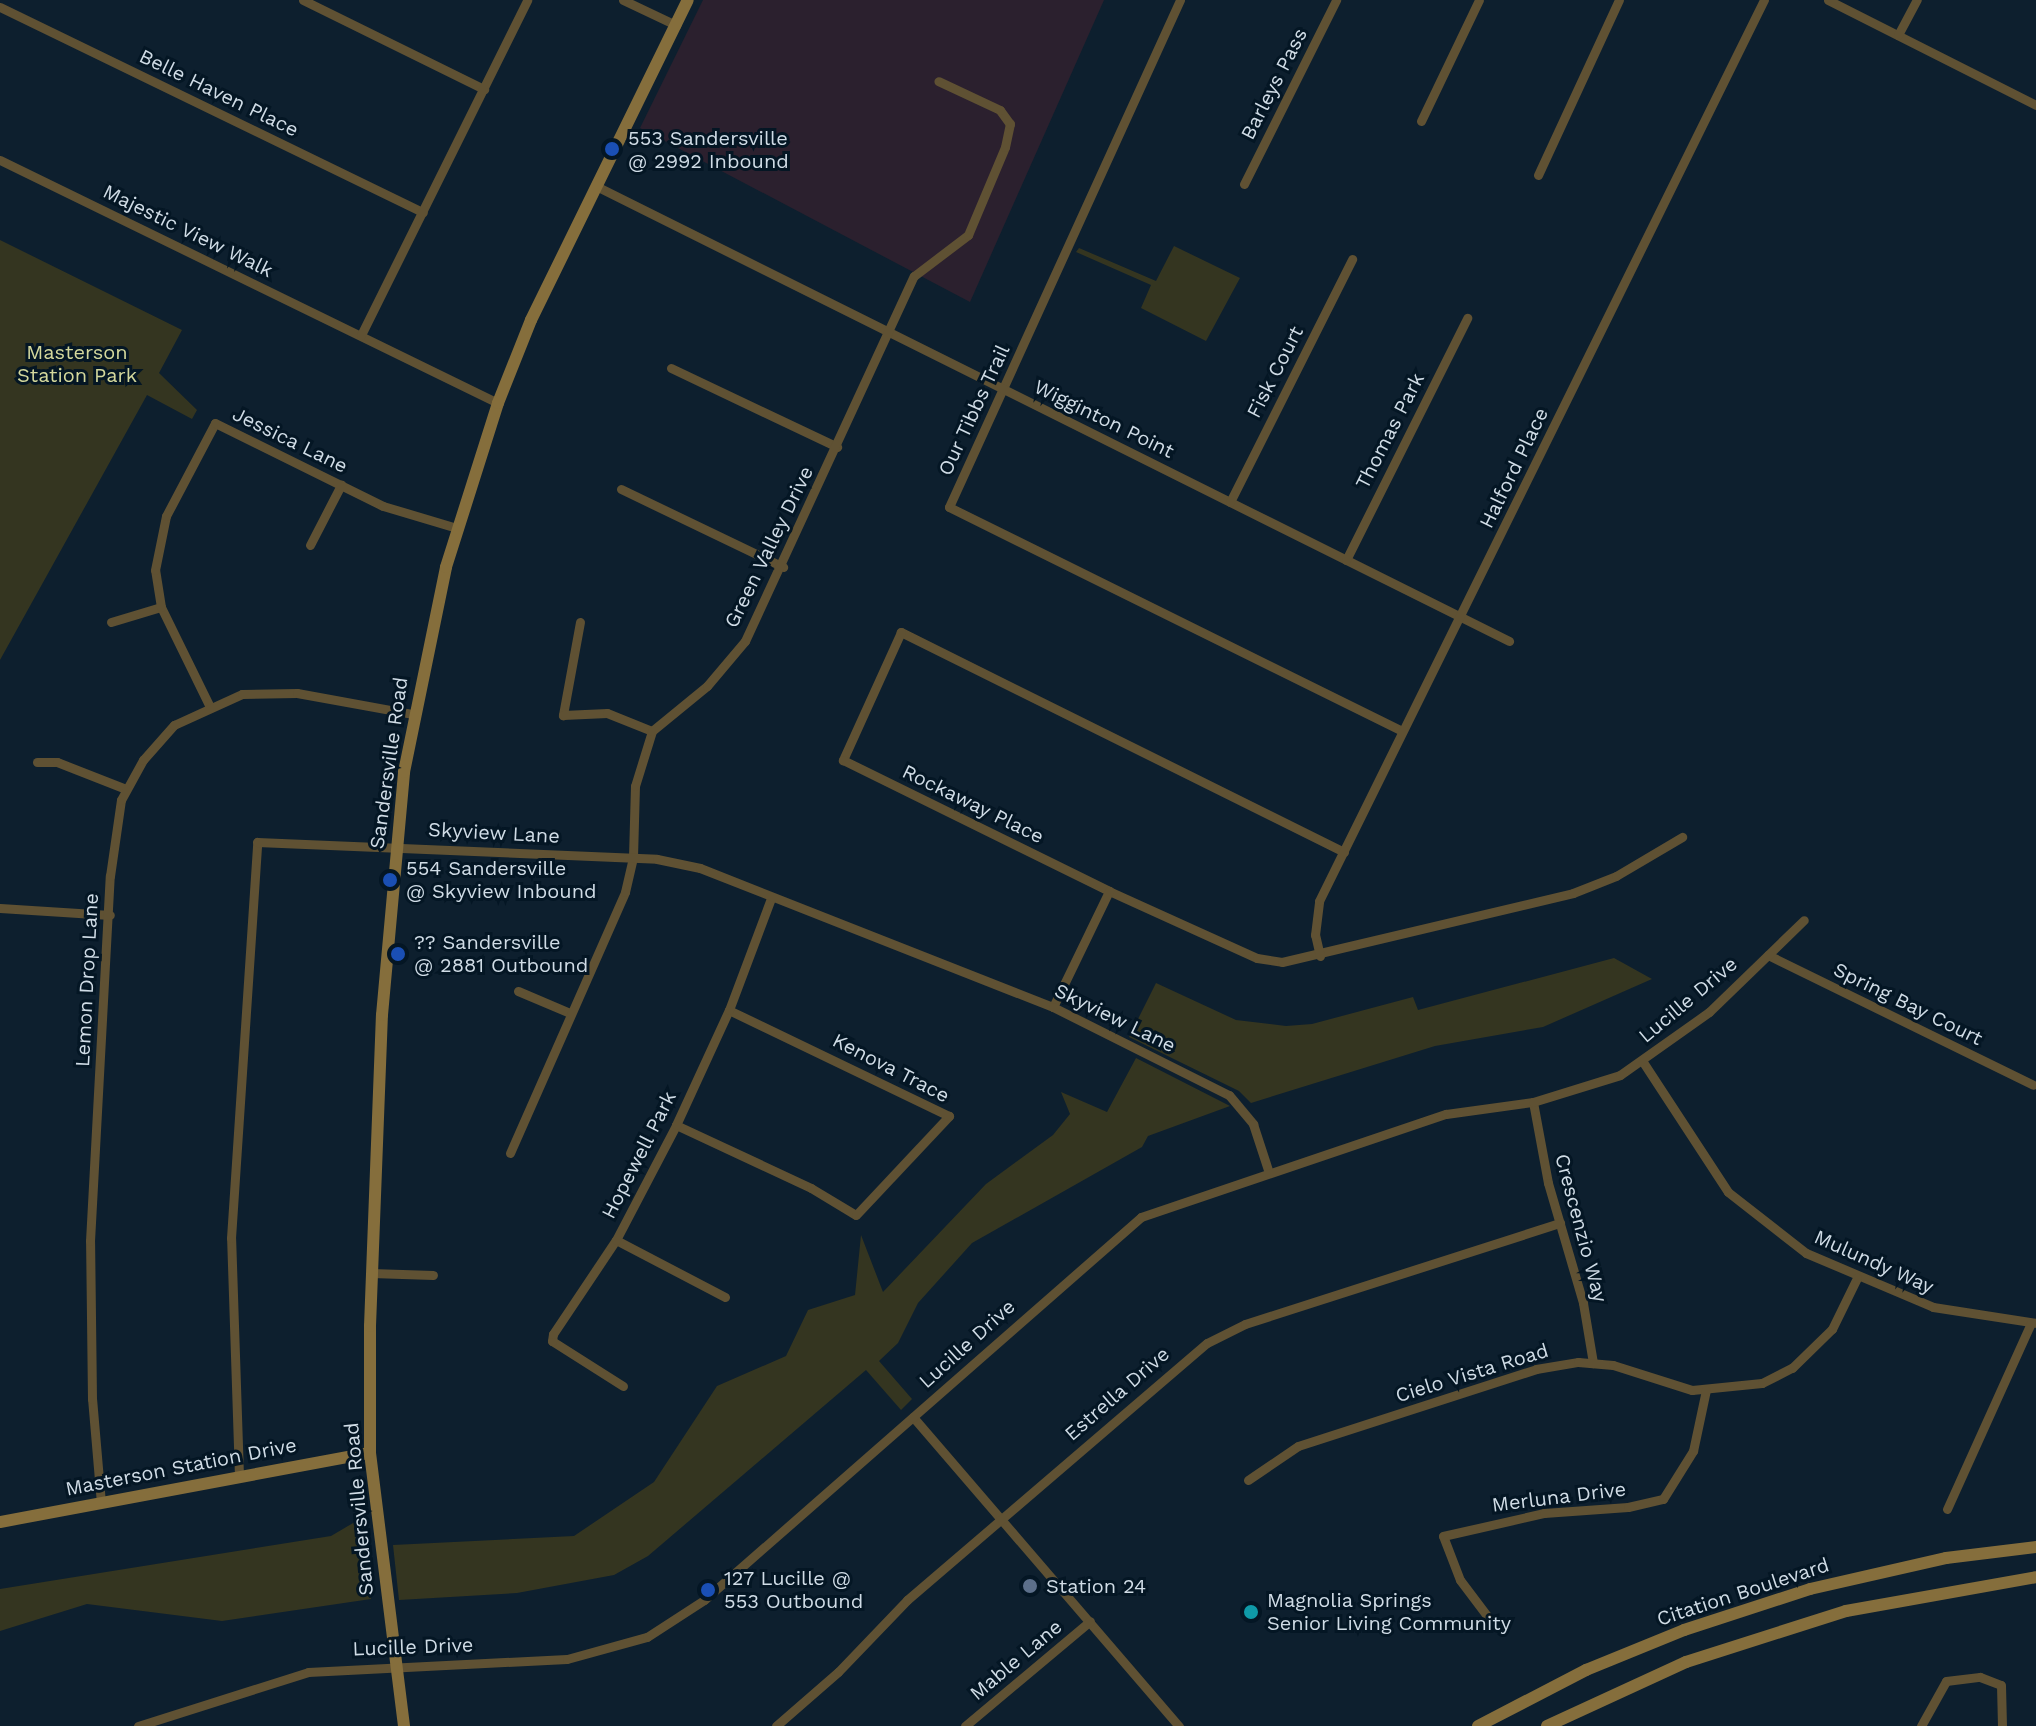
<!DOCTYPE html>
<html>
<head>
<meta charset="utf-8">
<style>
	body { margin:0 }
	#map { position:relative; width:2036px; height:1726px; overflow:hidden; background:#0d1f2e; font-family:"Work Sans",sans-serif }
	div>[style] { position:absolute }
	.education>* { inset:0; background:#2b202e }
	.green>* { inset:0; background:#343520 }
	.street>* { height:9px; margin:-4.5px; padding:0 4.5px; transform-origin:4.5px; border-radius:4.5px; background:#5f5133 }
	.secondary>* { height:12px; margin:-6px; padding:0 6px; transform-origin:6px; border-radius:6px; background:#856e3c }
	.dots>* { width:22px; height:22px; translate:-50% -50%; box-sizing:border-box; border:4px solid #041624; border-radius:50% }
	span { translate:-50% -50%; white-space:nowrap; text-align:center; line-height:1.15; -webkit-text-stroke:6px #041624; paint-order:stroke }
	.street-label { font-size:20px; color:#d0dce6 }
	.poi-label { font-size:20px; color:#d0dce6 }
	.left { translate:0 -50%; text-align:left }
	.park-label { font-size:20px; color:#d4d89c }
</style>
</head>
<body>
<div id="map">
	<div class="education">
		<i style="clip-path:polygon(703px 0,1104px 0,970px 302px,640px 128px)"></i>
	</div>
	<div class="green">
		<i style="clip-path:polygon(0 240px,182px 330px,159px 373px,197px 410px,192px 419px,147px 395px,0 660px)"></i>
		<i style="clip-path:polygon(1174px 246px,1240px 278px,1206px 341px,1141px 308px,1151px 285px,1076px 252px,1079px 248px,1156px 281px)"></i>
		<i style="clip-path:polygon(1614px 958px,1652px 979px,1543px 1027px,1435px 1046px,1251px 1103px,1239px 1091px,1129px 1037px,1156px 983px,1236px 1020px,1286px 1026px,1312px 1024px,1413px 997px,1418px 1010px)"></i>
		<i style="clip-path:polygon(1136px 1058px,1230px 1106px,1148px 1136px,1142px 1147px,972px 1243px,918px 1303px,898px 1343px,879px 1361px,912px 1399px,901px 1410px,866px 1370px,648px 1556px,614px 1575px,517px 1593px,399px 1600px,393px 1545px,574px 1536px,654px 1482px,717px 1386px,786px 1356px,808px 1310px,855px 1295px,861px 1235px,883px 1292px,986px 1184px,1053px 1135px,1070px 1114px,1061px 1092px,1107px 1112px)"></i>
		<i style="clip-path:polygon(365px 1516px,371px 1599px,222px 1621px,87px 1604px,0 1631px,0 1589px,331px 1536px)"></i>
	</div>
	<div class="street">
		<i style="left:303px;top:0;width:202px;rotate:26.2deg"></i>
		<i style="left:623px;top:0;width:59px;rotate:25.3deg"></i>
		<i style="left:1180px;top:0;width:557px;rotate:114.5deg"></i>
		<i style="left:949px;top:507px;width:505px;rotate:26.31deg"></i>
		<i style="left:1828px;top:0;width:233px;rotate:26.8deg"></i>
		<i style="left:0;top:7px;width:470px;rotate:25.9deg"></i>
		<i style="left:1898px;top:35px;width:40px;rotate:-62deg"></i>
		<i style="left:1421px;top:121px;width:134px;rotate:-64.4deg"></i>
		<i style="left:0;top:160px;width:554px;rotate:26.01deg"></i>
		<i style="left:1538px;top:175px;width:193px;rotate:-65.2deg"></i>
		<i style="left:1244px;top:184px;width:206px;rotate:-63.4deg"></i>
		<i style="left:598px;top:187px;width:1018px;rotate:26.49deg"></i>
		<i style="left:361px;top:335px;width:374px;rotate:-63.6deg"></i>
		<i style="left:671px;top:368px;width:184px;rotate:25.4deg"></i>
		<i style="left:621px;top:489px;width:180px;rotate:25.7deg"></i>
		<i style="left:1230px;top:502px;width:272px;rotate:-63.3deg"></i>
		<i style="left:310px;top:545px;width:68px;rotate:-62.7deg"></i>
		<i style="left:1346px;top:560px;width:271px;rotate:-63.4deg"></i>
		<i style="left:111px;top:622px;width:52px;rotate:-16.7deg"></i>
		<i style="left:580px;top:622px;width:95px;rotate:100.4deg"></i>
		<i style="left:563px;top:715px;width:44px;rotate:-2.6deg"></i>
		<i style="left:607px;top:713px;width:48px;rotate:21.8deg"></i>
		<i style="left:209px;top:705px;width:109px;rotate:-116.1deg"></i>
		<i style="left:161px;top:607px;width:37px;rotate:-99deg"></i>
		<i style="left:155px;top:570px;width:55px;rotate:-78.5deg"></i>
		<i style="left:166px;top:516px;width:105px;rotate:-62.2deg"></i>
		<i style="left:215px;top:423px;width:187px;rotate:26.3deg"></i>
		<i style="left:383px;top:506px;width:77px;rotate:16.6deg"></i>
		<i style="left:37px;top:762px;width:20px"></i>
		<i style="left:57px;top:762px;width:74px;rotate:21.4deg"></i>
		<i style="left:1344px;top:852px;width:495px;rotate:-153.6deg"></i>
		<i style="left:901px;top:632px;width:141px;rotate:114.4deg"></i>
		<i style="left:843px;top:760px;width:297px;rotate:26.2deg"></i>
		<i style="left:1109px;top:891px;width:162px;rotate:24.4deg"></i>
		<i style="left:1257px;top:958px;width:25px;rotate:9deg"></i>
		<i style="left:1282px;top:962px;width:299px;rotate:-13.3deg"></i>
		<i style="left:1573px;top:893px;width:46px;rotate:-21.6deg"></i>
		<i style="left:1616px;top:876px;width:77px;rotate:-30.6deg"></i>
		<i style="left:0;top:908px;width:110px;rotate:3.6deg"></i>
		<i style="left:1768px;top:955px;width:295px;rotate:26.1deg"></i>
		<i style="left:1320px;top:956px;width:22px;rotate:-103deg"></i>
		<i style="left:1315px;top:935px;width:34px;rotate:-83deg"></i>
		<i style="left:1319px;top:901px;width:1005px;rotate:-63.72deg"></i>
		<i style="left:518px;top:991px;width:56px;rotate:22.9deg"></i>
		<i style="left:1053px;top:1007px;width:129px;rotate:-64.2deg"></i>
		<i style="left:1643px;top:1062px;width:155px;rotate:56.8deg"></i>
		<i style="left:1728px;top:1192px;width:99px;rotate:38deg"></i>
		<i style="left:1806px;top:1253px;width:138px;rotate:23deg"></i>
		<i style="left:1933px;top:1307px;width:104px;rotate:8.8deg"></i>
		<i style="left:1533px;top:1102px;width:82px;rotate:79.5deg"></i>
		<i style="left:1548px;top:1183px;width:125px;rotate:73.7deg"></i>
		<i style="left:1583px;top:1303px;width:61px;rotate:80.5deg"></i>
		<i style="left:676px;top:1125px;width:149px;rotate:25deg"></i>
		<i style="left:811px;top:1188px;width:52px;rotate:31deg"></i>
		<i style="left:856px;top:1215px;width:136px;rotate:-46.8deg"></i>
		<i style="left:949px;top:1116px;width:244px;rotate:-154.3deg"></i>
		<i style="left:510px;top:1153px;width:285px;rotate:-66.2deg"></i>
		<i style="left:625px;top:892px;width:36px;rotate:-77deg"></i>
		<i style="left:633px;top:857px;width:71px;rotate:-88.4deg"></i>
		<i style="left:635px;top:786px;width:58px;rotate:-72.8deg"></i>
		<i style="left:652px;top:731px;width:71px;rotate:-39.3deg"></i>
		<i style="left:707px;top:686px;width:59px;rotate:-49.8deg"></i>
		<i style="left:745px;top:641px;width:402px;rotate:-65.2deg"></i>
		<i style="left:914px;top:276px;width:68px;rotate:-37.2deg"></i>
		<i style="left:968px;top:235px;width:95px;rotate:-67.2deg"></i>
		<i style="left:1005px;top:147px;width:24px;rotate:-78deg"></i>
		<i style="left:1010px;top:124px;width:17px;rotate:-126deg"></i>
		<i style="left:1000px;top:110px;width:68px;rotate:-154.9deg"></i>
		<i style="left:616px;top:1240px;width:123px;rotate:27.6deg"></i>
		<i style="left:371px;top:1273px;width:62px;rotate:1.8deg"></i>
		<i style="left:623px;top:1386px;width:84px;rotate:-147.6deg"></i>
		<i style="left:552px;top:1341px;width:7px;rotate:-82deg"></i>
		<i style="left:553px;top:1334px;width:113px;rotate:-56.2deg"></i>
		<i style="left:616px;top:1240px;width:130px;rotate:-62.4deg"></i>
		<i style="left:676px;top:1125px;width:127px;rotate:-65.3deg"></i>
		<i style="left:729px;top:1010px;width:120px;rotate:-69.4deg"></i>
		<i style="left:913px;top:1417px;width:408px;rotate:49.3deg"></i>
		<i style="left:239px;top:1476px;width:238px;rotate:-91.9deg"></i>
		<i style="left:231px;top:1238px;width:397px;rotate:-86.2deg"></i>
		<i style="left:257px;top:842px;width:400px;rotate:2.4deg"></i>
		<i style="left:657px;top:859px;width:44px;rotate:11.8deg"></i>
		<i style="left:700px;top:868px;width:379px;rotate:21.5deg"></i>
		<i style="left:1053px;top:1007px;width:197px;rotate:26.6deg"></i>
		<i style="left:1229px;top:1095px;width:38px;rotate:50deg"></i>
		<i style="left:1253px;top:1124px;width:48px;rotate:71.9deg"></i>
		<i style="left:1248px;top:1480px;width:60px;rotate:-34.2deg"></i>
		<i style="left:1298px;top:1446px;width:250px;rotate:-17.9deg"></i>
		<i style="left:1536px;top:1369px;width:43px;rotate:-9.5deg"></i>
		<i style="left:1578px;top:1362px;width:35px;rotate:5deg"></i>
		<i style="left:1613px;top:1365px;width:83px;rotate:17.6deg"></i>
		<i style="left:1692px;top:1390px;width:70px;rotate:-5.7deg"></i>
		<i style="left:1762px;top:1383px;width:34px;rotate:-27deg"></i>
		<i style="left:1792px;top:1368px;width:56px;rotate:-44.3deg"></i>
		<i style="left:1832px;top:1329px;width:57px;rotate:-63.9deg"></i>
		<i style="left:101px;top:1503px;width:104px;rotate:-94.9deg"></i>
		<i style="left:92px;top:1399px;width:158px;rotate:-90.7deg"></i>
		<i style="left:90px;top:1241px;width:366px;rotate:-86.9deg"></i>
		<i style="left:110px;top:876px;width:77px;rotate:-81.8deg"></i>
		<i style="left:121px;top:800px;width:46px;rotate:-61.2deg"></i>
		<i style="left:143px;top:760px;width:47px;rotate:-48.5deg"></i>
		<i style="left:174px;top:725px;width:75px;rotate:-24.5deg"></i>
		<i style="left:242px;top:694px;width:55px;rotate:-1deg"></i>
		<i style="left:297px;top:693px;width:118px;rotate:10.3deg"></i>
		<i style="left:1947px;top:1509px;width:204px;rotate:-65.7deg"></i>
		<i style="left:1494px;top:1625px;width:56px;rotate:-127.1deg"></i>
		<i style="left:1460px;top:1580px;width:47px;rotate:-111.1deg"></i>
		<i style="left:1443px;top:1536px;width:104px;rotate:-12.8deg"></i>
		<i style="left:1544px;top:1513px;width:84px;rotate:-4.1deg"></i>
		<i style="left:1628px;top:1507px;width:36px;rotate:-13deg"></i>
		<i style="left:1663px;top:1499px;width:57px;rotate:-58deg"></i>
		<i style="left:1693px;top:1451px;width:62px;rotate:-78deg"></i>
		<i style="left:138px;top:1726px;width:178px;rotate:-17.6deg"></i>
		<i style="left:308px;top:1672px;width:259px;rotate:-2.9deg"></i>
		<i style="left:567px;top:1659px;width:83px;rotate:-15.4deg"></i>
		<i style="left:647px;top:1637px;width:68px;rotate:-33deg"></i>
		<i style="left:704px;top:1600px;width:581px;rotate:-41.23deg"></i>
		<i style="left:1141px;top:1217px;width:322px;rotate:-18.7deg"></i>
		<i style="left:1446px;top:1114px;width:88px;rotate:-7.9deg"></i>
		<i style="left:1533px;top:1102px;width:91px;rotate:-17.2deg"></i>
		<i style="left:1620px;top:1075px;width:109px;rotate:-35.3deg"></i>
		<i style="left:1709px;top:1012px;width:132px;rotate:-44.1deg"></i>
		<i style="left:776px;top:1726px;width:82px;rotate:-41.1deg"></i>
		<i style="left:838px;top:1672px;width:100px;rotate:-46.2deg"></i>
		<i style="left:907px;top:1600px;width:395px;rotate:-40.6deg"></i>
		<i style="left:1207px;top:1343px;width:42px;rotate:-26.6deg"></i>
		<i style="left:1245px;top:1324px;width:331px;rotate:-17.8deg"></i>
		<i style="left:965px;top:1726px;width:163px;rotate:-40deg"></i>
		<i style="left:1921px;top:1726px;width:51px;rotate:-60.9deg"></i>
		<i style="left:1946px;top:1681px;width:34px;rotate:-7deg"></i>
		<i style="left:1980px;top:1677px;width:22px;rotate:21deg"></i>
		<i style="left:2001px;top:1685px;width:41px;rotate:88.6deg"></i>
	</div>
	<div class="secondary">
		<i style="left:0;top:1522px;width:376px;rotate:-10.6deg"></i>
		<i style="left:404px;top:1726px;width:275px;rotate:-97.1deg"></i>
		<i style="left:370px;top:1453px;width:127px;rotate:-90deg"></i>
		<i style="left:370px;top:1326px;width:311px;rotate:-87.8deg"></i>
		<i style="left:382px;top:1015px;width:244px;rotate:-84.8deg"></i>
		<i style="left:404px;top:772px;width:209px;rotate:-78.4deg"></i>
		<i style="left:446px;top:567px;width:172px;rotate:-72.4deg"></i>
		<i style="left:498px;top:403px;width:89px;rotate:-68.3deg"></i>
		<i style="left:531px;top:320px;width:356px;rotate:-63.9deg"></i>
		<i style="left:1478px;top:1726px;width:122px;rotate:-27.4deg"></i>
		<i style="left:1586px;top:1670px;width:106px;rotate:-22.2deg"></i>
		<i style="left:1684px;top:1630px;width:133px;rotate:-18deg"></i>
		<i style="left:1810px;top:1589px;width:139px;rotate:-12.8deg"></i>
		<i style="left:1946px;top:1558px;width:91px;rotate:-7deg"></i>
		<i style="left:1547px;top:1726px;width:153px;rotate:-24.7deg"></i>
		<i style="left:1686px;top:1662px;width:168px;rotate:-17.7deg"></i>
		<i style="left:1846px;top:1611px;width:193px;rotate:-10.1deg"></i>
	</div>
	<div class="dots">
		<i style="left:612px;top:149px;background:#1a4fb4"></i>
		<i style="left:390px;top:880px;background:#1a4fb4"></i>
		<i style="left:398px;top:954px;background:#1a4fb4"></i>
		<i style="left:1030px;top:1586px;background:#5c6f8a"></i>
		<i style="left:708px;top:1590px;background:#1a4fb4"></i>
		<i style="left:1251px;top:1612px;background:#0f9aa8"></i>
	</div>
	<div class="street-label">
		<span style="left:1274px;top:84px;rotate:-63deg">Barleys Pass</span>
		<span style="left:219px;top:93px;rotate:26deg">Belle Haven Place</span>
		<span style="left:188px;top:231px;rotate:26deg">Majestic View Walk</span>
		<span style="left:1275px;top:372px;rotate:-63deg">Fisk Court</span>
		<span style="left:974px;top:410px;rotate:-65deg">Our Tibbs Trail</span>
		<span style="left:1104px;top:419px;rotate:26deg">Wigginton Point</span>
		<span style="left:1390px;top:431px;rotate:-63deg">Thomas Park</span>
		<span style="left:290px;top:440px;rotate:26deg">Jessica Lane</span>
		<span style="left:1514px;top:468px;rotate:-64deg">Halford Place</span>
		<span style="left:769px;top:547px;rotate:-64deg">Green Valley Drive</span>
		<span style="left:389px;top:763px;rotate:-82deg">Sandersville Road</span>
		<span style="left:973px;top:804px;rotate:26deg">Rockaway Place</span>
		<span style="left:494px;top:833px;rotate:3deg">Skyview Lane</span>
		<span style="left:87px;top:980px;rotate:-87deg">Lemon Drop Lane</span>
		<span style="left:1688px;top:1000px;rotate:-40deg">Lucille Drive</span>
		<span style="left:1908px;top:1004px;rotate:26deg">Spring Bay Court</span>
		<span style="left:1115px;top:1018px;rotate:26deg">Skyview Lane</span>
		<span style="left:891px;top:1068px;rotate:27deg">Kenova Trace</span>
		<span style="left:639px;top:1155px;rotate:-63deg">Hopewell Park</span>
		<span style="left:1581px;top:1228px;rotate:75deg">Crescenzio Way</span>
		<span style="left:1874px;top:1262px;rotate:24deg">Mulundy Way</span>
		<span style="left:967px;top:1344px;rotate:-42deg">Lucille Drive</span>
		<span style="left:1472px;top:1373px;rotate:-17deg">Cielo Vista Road</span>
		<span style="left:1117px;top:1394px;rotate:-41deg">Estrella Drive</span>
		<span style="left:181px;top:1467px;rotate:-11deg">Masterson Station Drive</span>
		<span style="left:1559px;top:1497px;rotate:-7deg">Merluna Drive</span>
		<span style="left:359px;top:1509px;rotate:-95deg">Sandersville Road</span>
		<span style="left:1743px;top:1592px;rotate:-18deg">Citation Boulevard</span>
		<span style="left:413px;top:1647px;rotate:-2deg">Lucille Drive</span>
		<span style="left:1016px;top:1660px;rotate:-40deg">Mable Lane</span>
	</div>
	<div class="poi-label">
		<span class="left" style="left:628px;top:150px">553 Sandersville<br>@ 2992 Inbound</span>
		<span class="left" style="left:406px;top:880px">554 Sandersville<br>@ Skyview Inbound</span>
		<span class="left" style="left:414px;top:954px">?? Sandersville<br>@ 2881 Outbound</span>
		<span class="left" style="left:724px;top:1590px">127 Lucille @<br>553 Outbound</span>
		<span class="left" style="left:1046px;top:1586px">Station 24</span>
		<span class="left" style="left:1267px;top:1612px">Magnolia Springs<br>Senior Living Community</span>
	</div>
	<div class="park-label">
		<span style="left:77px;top:364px">Masterson<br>Station Park</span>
	</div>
</div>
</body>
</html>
